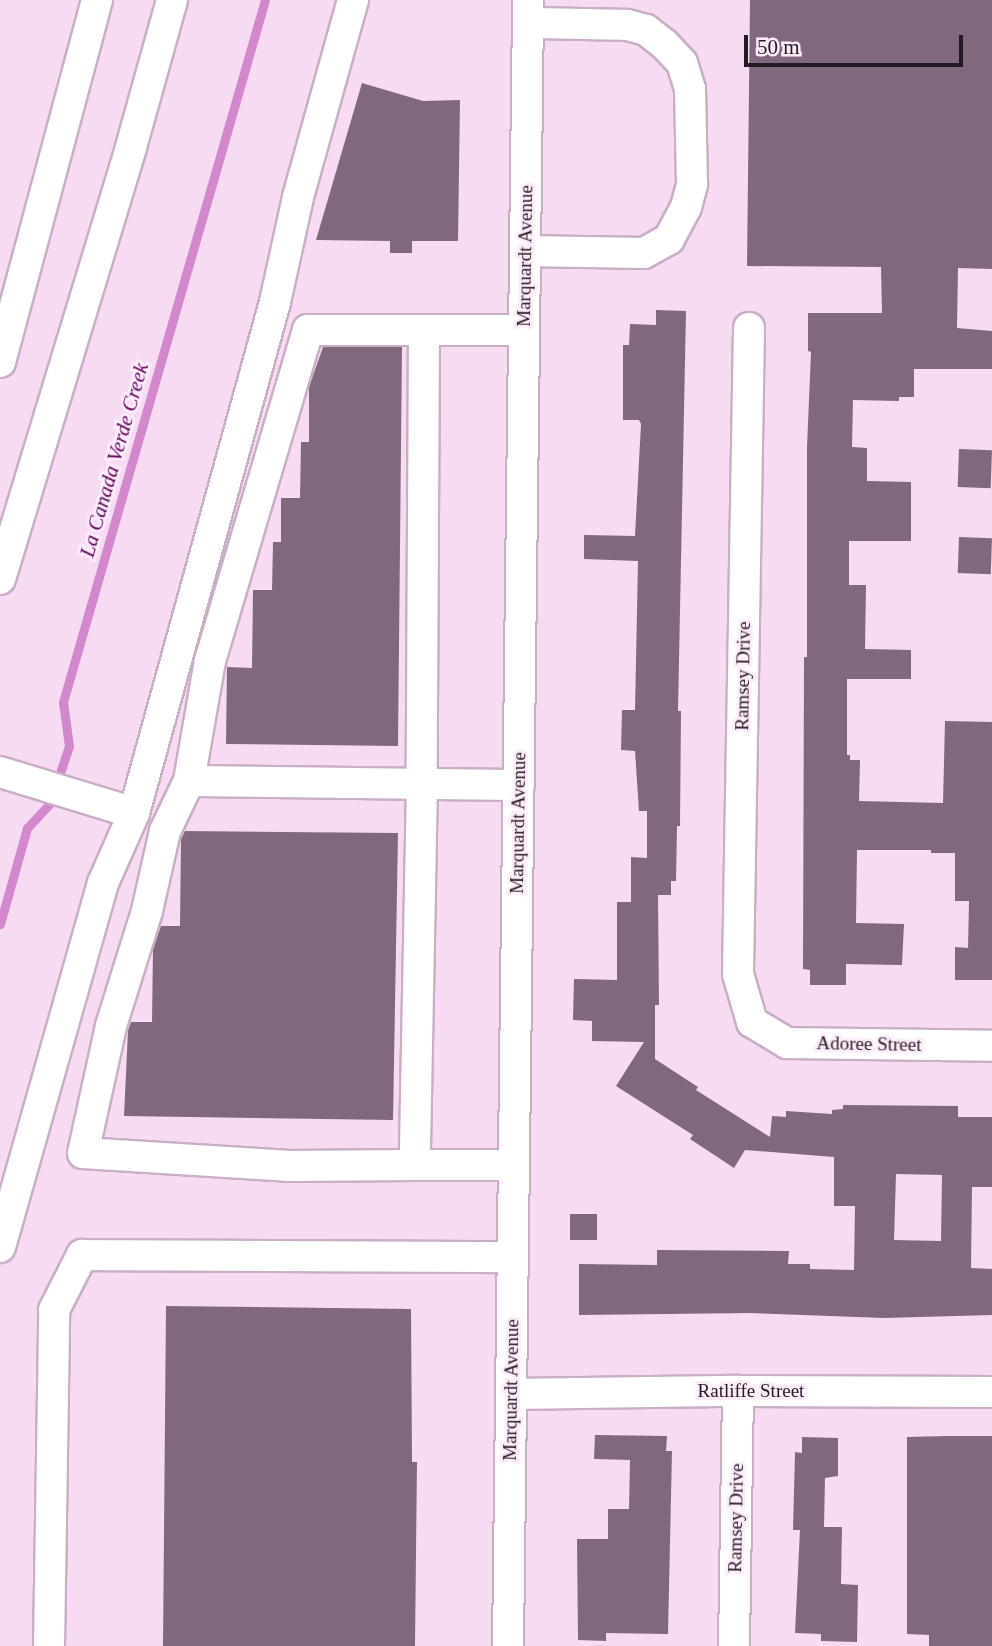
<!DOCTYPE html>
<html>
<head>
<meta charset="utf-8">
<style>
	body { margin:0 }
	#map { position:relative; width:992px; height:1646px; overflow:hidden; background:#f6dbf3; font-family:"Times New Roman",serif }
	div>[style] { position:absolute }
	.stream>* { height:9px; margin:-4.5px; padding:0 4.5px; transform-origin:4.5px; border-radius:4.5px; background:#d288cb }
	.building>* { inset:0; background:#80697e; transform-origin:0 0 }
	.roads { filter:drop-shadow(2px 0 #c9afc6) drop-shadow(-2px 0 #c9afc6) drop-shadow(0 2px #c9afc6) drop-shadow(0 -2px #c9afc6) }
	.minor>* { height:30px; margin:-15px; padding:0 15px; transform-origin:15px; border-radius:15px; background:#fff }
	span { translate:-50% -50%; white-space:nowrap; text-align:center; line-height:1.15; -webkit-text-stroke:6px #fdecfa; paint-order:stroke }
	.street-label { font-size:19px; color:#241a23 }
	.water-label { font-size:21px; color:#62035f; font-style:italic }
	.scale { position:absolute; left:744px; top:35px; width:219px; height:32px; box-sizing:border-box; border:4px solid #241a23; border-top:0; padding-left:9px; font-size:21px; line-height:24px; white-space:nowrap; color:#241a23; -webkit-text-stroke:5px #fdecfa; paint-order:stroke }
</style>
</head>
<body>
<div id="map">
	<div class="stream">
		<i style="left:0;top:924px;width:100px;rotate:-74.3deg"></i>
		<i style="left:27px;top:828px;width:34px;rotate:-47deg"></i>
		<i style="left:50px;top:803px;width:60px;rotate:-71.6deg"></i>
		<i style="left:69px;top:746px;width:44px;rotate:-97.8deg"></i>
		<i style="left:63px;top:702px;width:730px;rotate:-73.95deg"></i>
	</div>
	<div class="building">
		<i style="clip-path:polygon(750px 0,992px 0,992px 269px,958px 268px,957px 328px,992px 331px,992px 369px,914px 369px,914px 397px,899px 397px,899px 401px,853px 400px,852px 447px,867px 448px,867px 481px,911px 482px,911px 541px,849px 541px,849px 585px,866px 585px,865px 649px,911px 650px,911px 679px,847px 679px,847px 755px,850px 755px,850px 760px,860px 760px,859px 801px,943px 803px,945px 721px,992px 722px,992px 980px,955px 980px,955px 947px,968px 948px,969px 901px,955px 901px,955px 853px,931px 853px,931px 850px,857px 850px,856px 923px,904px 924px,902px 965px,846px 964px,846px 985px,810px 985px,810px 970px,803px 969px,804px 657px,807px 657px,807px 447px,811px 352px,808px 351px,808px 313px,882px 313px,881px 267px,747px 266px)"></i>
		<i style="clip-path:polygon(362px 83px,423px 101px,460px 100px,458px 241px,412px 241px,412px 253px,390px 253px,390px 241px,316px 240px)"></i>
		<i style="clip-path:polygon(evenodd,656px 310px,686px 311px,678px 711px,681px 711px,680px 826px,677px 826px,676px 881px,671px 881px,671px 895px,658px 895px,659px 1005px,655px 1005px,655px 1059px,698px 1087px,696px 1090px,770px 1137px,772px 1116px,786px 1117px,786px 1111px,832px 1114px,832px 1110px,843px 1109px,843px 1105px,958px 1106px,958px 1117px,992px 1117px,992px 1187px,972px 1187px,971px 1268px,992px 1269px,992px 1315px,884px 1318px,750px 1313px,579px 1315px,579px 1264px,657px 1265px,657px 1250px,789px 1251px,788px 1264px,810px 1264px,810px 1269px,854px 1270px,855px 1206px,834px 1206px,834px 1157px,745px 1150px,734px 1168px,690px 1139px,693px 1135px,616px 1086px,644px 1042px,592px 1041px,592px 1021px,573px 1020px,574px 979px,617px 980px,617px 902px,631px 902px,631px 857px,647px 858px,647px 811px,639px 811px,635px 751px,621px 750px,622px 710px,635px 710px,638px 561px,584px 559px,584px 535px,635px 536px,641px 424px,639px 420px,623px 420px,623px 345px,629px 345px,630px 324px,656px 325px,656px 310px,896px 1174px,942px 1175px,941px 1241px,894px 1240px,896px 1174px)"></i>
		<i style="clip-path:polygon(323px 347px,402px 347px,398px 746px,226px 744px,227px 667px,252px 668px,253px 590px,272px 590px,273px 542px,281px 542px,281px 498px,300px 498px,301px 442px,309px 442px,309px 387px)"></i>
		<i style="left:959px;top:449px;width:33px;height:38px;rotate:2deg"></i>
		<i style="left:959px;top:537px;width:33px;height:36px;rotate:2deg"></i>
		<i style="clip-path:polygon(185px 831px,398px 833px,393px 1120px,124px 1116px,128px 1031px,131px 1022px,152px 1022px,153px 949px,161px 926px,180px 926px,181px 839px)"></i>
		<i style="left:570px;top:1214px;width:27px;height:26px"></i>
		<i style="clip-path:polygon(166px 1306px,411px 1309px,412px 1462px,417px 1462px,415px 1646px,163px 1646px)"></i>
		<i style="clip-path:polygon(595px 1435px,667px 1436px,666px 1451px,672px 1451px,668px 1634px,606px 1633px,606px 1641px,578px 1640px,577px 1539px,608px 1539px,608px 1509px,629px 1509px,630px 1460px,594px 1459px)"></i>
		<i style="clip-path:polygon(947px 1436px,992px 1436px,992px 1646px,929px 1646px,929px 1635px,907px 1634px,907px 1437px)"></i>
		<i style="clip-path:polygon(802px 1437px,838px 1438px,838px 1476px,825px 1478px,824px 1527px,842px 1527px,841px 1584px,858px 1585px,857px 1642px,821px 1641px,821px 1634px,795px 1633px,800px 1530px,793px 1530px,795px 1452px,802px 1453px)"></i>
	</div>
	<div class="roads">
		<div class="minor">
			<i style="left:525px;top:251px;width:119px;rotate:1deg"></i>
			<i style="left:644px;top:253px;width:29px;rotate:-29deg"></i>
			<i style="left:669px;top:239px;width:36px;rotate:-62deg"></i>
			<i style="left:686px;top:207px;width:24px;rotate:-75deg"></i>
			<i style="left:692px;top:184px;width:95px;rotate:-91.2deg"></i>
			<i style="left:690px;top:89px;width:27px;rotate:-107deg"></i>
			<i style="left:682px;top:63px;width:26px;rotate:-133deg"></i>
			<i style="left:664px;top:44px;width:23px;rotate:-142deg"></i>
			<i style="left:646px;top:30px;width:20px;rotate:-165deg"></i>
			<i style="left:627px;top:25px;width:99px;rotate:-178.8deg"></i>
			<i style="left:749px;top:328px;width:646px;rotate:90.98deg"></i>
			<i style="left:738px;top:974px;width:50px;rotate:73.7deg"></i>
			<i style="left:752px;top:1022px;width:41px;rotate:31deg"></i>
			<i style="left:787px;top:1043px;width:205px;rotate:0.8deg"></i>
			<i style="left:424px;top:330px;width:454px;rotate:90.3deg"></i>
			<i style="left:422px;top:784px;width:381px;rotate:91.1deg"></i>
			<i style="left:415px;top:1165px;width:98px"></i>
			<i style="left:0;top:362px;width:375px;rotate:-75deg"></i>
			<i style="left:0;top:579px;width:451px;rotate:-73.1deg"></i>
			<i style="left:131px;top:147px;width:153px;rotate:-74.4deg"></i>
			<i style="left:0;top:772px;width:140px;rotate:17deg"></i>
			<i style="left:189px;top:781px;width:55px;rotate:115.6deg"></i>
			<i style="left:165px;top:831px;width:82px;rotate:102.7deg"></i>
			<i style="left:147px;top:911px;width:121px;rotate:107.4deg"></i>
			<i style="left:111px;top:1026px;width:130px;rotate:102.4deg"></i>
			<i style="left:83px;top:1153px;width:204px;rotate:3.6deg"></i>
			<i style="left:287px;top:1166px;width:128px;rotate:-0.4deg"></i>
			<i style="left:519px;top:785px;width:330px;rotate:-179.3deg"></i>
			<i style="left:189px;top:781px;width:122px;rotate:-80.1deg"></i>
			<i style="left:210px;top:661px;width:345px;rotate:-73.5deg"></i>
			<i style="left:308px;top:330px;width:216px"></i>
			<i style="left:0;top:1247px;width:378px;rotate:-74.2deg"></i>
			<i style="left:103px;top:883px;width:77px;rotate:-66.1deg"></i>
			<i style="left:134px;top:813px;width:530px;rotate:-74.57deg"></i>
			<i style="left:275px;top:302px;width:107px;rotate:-77.6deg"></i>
			<i style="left:298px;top:197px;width:205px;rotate:-74.4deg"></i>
			<i style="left:511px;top:1394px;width:227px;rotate:-0.8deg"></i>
			<i style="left:738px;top:1391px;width:254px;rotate:0.2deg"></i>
			<i style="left:49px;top:1646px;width:336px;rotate:-89.1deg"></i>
			<i style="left:54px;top:1310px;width:62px;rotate:-63deg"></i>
			<i style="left:82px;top:1255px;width:430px;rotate:0.3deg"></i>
			<i style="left:508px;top:1646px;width:1646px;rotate:-89.3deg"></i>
			<i style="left:734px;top:1646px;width:255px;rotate:-89.1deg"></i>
		</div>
	</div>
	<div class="street-label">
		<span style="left:525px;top:256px;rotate:-89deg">Marquardt Avenue</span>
		<span style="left:743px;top:676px;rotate:-89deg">Ramsey Drive</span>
		<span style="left:518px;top:823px;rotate:-89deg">Marquardt Avenue</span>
		<span style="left:869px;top:1044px;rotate:1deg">Adoree Street</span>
		<span style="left:511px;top:1390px;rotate:-89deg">Marquardt Avenue</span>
		<span style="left:751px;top:1391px">Ratliffe Street</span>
		<span style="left:736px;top:1518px;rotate:-89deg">Ramsey Drive</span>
	</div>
	<div class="water-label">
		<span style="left:114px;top:460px;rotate:-74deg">La Canada Verde Creek</span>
	</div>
	<div class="scale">50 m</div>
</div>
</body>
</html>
